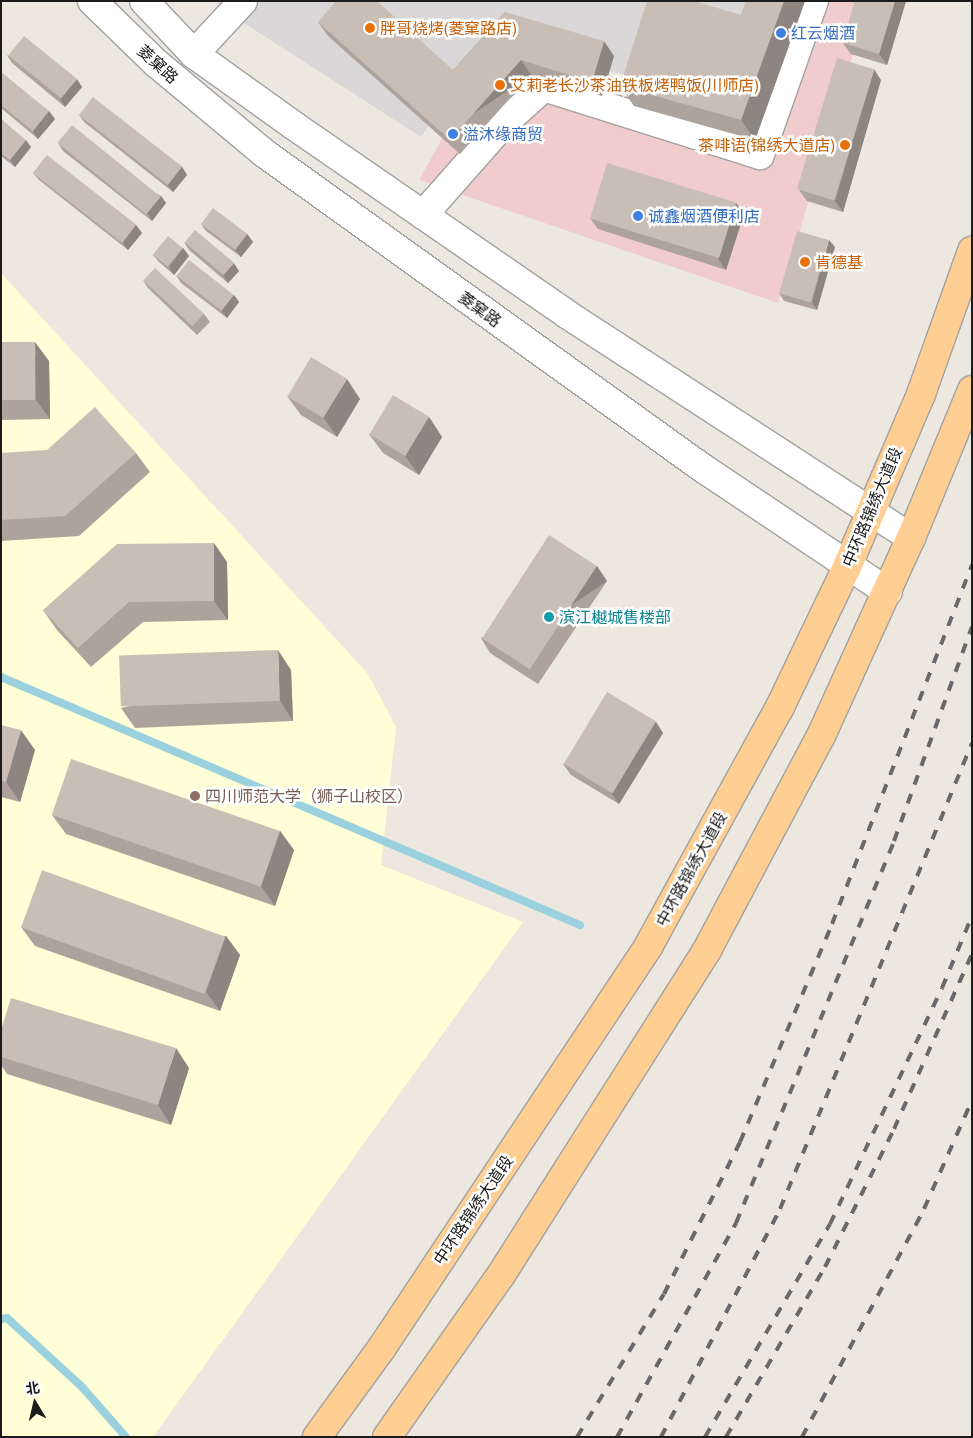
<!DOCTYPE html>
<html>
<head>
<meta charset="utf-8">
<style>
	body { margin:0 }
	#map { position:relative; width:973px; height:1438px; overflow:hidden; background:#ede8df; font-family:"Archivo Narrow","Noto Sans SC",sans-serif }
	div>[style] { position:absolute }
	.residential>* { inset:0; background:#d9d7d8 }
	.commercial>* { inset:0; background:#f1cccc }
	.education>* { inset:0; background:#fffed6 }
	.stream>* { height:8px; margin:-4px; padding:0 4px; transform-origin:4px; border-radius:4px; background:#9bd1df }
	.roads { filter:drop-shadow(1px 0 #a2a2a2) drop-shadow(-1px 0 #a2a2a2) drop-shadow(0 1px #a2a2a2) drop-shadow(0 -1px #a2a2a2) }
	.minor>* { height:28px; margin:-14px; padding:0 14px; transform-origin:14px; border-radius:14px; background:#fff }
	.major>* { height:28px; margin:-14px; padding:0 14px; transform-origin:14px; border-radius:14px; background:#ffce92 }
	.rail>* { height:4px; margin-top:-2px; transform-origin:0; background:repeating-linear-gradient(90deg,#696969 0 10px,transparent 0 20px) }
	.wall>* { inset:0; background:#ada39c }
	.shaded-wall>* { inset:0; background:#8d857f; transform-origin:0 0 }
	.building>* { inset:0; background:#c9beb5; transform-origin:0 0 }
	.dots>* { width:14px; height:14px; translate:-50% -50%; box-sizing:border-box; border:2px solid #fff; border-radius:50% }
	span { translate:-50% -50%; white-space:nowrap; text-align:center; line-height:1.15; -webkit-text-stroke:5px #fff; paint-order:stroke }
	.food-label { font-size:16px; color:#c56008 }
	.left { translate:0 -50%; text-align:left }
	.right { translate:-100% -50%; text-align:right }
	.shop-label { font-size:16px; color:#366cbe }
	.street-label { font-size:16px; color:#1b1b1b }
	.culture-label { font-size:16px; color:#0d838f }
	.education-label { font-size:16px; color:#785e54 }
	.frame { position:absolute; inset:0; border:2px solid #1b1b1b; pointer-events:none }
	.north { position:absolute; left:10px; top:1378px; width:50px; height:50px; -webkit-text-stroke:4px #fff; paint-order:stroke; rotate:351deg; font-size:14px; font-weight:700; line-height:20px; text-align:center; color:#1b1b1b }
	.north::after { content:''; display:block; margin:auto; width:18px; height:22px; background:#1b1b1b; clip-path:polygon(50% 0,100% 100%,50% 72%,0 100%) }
</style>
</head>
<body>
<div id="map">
	<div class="residential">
		<i style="clip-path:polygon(217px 1px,748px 1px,709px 97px,484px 38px,421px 137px,230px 14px)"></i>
	</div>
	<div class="commercial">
		<i style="clip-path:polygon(755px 1px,869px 1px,778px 303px,419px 180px,489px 54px,713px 122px)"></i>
	</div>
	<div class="education">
		<i style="clip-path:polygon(1px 273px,368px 674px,396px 727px,381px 865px,523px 922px,153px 1437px,1px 1437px)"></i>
	</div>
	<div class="stream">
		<i style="left:1px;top:677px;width:630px;rotate:23.19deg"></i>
		<i style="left:1px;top:1319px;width:6px;rotate:-9deg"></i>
		<i style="left:7px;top:1318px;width:102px;rotate:42.6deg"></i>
		<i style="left:82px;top:1387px;width:67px;rotate:48.7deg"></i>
	</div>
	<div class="roads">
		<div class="minor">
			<i style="left:92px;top:1px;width:89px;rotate:44.1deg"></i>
			<i style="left:156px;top:63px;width:141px;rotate:39.8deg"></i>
			<i style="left:264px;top:153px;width:542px;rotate:35.69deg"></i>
			<i style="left:704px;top:469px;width:221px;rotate:33.8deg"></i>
			<i style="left:144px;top:1px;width:73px;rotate:46.7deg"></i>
			<i style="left:194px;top:54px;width:122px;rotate:35.6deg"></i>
			<i style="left:293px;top:125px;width:334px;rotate:34.6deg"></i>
			<i style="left:568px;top:315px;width:409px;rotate:33deg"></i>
			<i style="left:194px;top:54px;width:72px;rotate:-47.2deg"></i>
			<i style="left:423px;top:215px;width:124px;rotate:-48.6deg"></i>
			<i style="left:505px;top:122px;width:52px;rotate:-41.9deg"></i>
			<i style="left:544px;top:87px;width:226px;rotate:17.5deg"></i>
			<i style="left:760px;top:155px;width:163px;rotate:-70.7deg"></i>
		</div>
		<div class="major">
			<i style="left:317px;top:1437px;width:109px;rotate:-54deg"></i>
			<i style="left:381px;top:1349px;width:485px;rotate:-56.4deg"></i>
			<i style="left:649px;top:945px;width:269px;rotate:-61.2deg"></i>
			<i style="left:779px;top:709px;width:157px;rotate:-64.4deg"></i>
			<i style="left:847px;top:567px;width:188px;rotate:-66.8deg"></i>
			<i style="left:921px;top:394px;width:152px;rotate:-70.4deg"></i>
			<i style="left:387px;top:1437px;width:198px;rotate:-54.9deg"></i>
			<i style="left:501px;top:1275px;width:385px;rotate:-57.6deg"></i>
			<i style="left:707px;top:950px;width:242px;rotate:-62deg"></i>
			<i style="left:821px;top:736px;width:217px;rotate:-65.6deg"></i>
			<i style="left:911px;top:538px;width:160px;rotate:-67.6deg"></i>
		</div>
	</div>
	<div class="rail">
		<i style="left:577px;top:1437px;width:167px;rotate:-58.7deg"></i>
		<i style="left:664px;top:1294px;width:170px;rotate:-63.4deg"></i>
		<i style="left:740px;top:1142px;width:237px;rotate:-67.1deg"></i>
		<i style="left:832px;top:924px;width:386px;rotate:-68.7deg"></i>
		<i style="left:617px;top:1437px;width:245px;rotate:-60.9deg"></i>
		<i style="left:736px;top:1223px;width:413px;rotate:-67.5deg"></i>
		<i style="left:894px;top:841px;width:228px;rotate:-70deg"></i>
		<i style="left:661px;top:1437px;width:257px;rotate:-62.4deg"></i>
		<i style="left:780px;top:1209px;width:504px;rotate:-67.61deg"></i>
		<i style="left:705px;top:1437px;width:247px;rotate:-59.6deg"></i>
		<i style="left:830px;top:1224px;width:261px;rotate:-64.6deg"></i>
		<i style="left:942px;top:988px;width:78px;rotate:-67.4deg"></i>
		<i style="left:726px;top:1437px;width:197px;rotate:-59.8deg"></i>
		<i style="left:825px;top:1267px;width:154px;rotate:-63.4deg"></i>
		<i style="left:894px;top:1129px;width:192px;rotate:-66deg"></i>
		<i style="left:802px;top:1437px;width:259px;rotate:-61.8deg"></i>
		<i style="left:924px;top:1209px;width:119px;rotate:-66.2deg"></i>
	</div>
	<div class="wall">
		<i style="clip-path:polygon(746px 1px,805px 1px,755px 140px,634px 106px,620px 86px,741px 15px)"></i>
		<i style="clip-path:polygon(855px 1px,906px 1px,887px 65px,851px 54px,843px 43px)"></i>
		<i style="clip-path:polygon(505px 12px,614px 56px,602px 96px,531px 75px,460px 154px,328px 36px,318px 22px,453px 70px)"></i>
		<i style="clip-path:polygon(7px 55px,82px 87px,65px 107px,12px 63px)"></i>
		<i style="clip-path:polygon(1px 72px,55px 119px,38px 139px,1px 108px)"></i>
		<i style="clip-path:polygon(881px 80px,843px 212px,807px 201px,799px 190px)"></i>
		<i style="clip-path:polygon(79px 115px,182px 167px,187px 175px,173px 192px,84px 122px)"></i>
		<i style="clip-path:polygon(1px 119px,31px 147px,15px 167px,1px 156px)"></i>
		<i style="clip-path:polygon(58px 143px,161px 196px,166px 203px,152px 221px,63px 151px)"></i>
		<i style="clip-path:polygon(33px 173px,136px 225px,142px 233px,128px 250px,39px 180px)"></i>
		<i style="clip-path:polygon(736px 203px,744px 214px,726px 270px,598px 229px,590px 218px)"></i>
		<i style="clip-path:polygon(201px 224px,247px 234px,253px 242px,241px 257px,206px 231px)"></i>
		<i style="clip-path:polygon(184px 242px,239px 271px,228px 283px,189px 250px)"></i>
		<i style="clip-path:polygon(835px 247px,817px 310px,784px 301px,779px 293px)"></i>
		<i style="clip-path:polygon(183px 248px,189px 256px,174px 275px,159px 262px,153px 255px)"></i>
		<i style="clip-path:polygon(176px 275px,234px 295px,239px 302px,227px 318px,181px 283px)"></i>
		<i style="clip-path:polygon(143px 280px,204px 314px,210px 322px,197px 335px,148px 288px)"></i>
		<i style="clip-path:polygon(1px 342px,49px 361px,50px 419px,1px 420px)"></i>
		<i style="clip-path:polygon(287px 396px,360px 399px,337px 437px,301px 415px)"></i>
		<i style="clip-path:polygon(429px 417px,442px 437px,419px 475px,383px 453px,369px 434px)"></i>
		<i style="clip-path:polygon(1px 453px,136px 453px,150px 472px,79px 536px,1px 541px)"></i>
		<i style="clip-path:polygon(227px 562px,228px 620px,143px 622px,91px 667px,57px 630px,43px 610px)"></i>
		<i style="clip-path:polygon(607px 581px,538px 684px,490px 653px,481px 638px)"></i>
		<i style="clip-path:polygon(291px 670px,293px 721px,135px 728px,121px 708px)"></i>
		<i style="clip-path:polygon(656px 722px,663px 733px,619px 804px,571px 775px,563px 764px)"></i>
		<i style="clip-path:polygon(1px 725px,35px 750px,20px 802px,1px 797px)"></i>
		<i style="clip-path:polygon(52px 815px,280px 831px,294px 850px,275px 906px,66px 834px)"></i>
		<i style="clip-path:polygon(21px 927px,226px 936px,240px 955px,220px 1011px,35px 946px)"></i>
		<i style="clip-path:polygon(1px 1030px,189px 1068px,171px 1125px,7px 1074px,1px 1065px)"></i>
	</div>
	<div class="shaded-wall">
		<i style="clip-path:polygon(784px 1px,805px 1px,755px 140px,741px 120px)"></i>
		<i style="clip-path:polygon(895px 1px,906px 1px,887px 65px,879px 54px)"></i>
		<i style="clip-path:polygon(604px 41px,614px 56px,602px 96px,592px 82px)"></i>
		<i style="left:521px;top:60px;width:18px;height:107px;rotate:56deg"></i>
		<i style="clip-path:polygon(874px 69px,881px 80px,843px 212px,835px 201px)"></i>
		<i style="clip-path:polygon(77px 79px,82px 87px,65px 107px,60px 99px)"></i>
		<i style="clip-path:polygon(49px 111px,55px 119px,38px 139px,33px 131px)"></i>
		<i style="clip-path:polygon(26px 140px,31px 147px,15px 167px,10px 160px)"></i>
		<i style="clip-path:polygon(182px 167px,187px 175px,173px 192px,168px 185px)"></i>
		<i style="clip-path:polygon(161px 196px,166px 203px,152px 221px,147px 213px)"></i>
		<i style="clip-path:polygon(736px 203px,744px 214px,726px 270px,718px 259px)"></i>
		<i style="clip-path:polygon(136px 225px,142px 233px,128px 250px,123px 243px)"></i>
		<i style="clip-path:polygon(247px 234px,253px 242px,241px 257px,235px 250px)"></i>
		<i style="clip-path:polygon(829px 240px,835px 247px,817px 310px,812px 302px)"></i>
		<i style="clip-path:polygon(183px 248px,189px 256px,174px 275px,169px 267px)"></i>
		<i style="clip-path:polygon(234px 263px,239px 271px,228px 283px,223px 275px)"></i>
		<i style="clip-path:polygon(234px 295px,239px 302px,227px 318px,221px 310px)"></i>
		<i style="clip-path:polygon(35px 342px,49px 361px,50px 419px,36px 400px)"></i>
		<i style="clip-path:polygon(347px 379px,360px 399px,337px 437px,323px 417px)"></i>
		<i style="clip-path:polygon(429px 417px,442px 437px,419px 475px,405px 456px)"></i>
		<i style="clip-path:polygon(214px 543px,227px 562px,228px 620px,214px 601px)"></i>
		<i style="left:597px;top:566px;width:18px;height:124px;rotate:56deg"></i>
		<i style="clip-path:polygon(278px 650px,291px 670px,293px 721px,280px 701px)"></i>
		<i style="clip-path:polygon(656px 722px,663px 733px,619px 804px,611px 793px)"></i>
		<i style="clip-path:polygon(21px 730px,35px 750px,20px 802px,6px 782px)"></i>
		<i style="clip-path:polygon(280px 831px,294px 850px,275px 906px,261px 886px)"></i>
		<i style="clip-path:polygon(226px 936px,240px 955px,220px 1011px,206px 992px)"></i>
		<i style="clip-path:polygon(176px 1048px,189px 1068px,171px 1125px,158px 1105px)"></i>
	</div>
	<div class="building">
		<i style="clip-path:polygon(336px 1px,377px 1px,453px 70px,505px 12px,604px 41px,592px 82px,521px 60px,450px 140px,318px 22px)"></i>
		<i style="clip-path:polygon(647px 1px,694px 1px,741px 15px,746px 1px,784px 1px,741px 120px,620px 86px)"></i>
		<i style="clip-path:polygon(855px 1px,895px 1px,879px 54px,843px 43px)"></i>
		<i style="left:24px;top:36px;width:68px;height:25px;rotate:39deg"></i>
		<i style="left:837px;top:58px;width:39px;height:137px;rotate:17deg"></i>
		<i style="clip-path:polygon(1px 72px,49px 111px,33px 131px,1px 105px)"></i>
		<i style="left:93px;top:97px;width:113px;height:23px;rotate:38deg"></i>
		<i style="clip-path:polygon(1px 119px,26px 140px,10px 160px,1px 153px)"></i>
		<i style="left:72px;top:125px;width:114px;height:23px;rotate:39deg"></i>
		<i style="left:47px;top:155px;width:113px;height:23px;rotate:38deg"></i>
		<i style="left:607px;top:163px;width:135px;height:58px;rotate:17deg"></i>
		<i style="left:213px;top:208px;width:43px;height:20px;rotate:37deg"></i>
		<i style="left:195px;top:230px;width:51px;height:16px;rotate:40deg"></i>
		<i style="left:797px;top:231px;width:33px;height:65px;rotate:16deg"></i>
		<i style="left:168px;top:236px;width:19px;height:24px;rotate:39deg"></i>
		<i style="left:189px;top:260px;width:57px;height:20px;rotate:38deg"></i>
		<i style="left:155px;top:268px;width:67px;height:17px;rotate:43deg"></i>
		<i style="left:1px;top:342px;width:34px;height:58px"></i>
		<i style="left:311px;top:357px;width:42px;height:46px;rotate:31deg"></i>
		<i style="left:393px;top:395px;width:42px;height:46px;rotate:31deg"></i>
		<i style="clip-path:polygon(95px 407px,136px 453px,65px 516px,1px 520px,1px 453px,47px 450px)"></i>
		<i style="left:549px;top:535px;width:57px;height:123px;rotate:33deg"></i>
		<i style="clip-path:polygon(214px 543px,214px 601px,129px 602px,78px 648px,43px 610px,117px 544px)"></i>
		<i style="left:278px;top:650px;width:51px;height:159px;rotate:88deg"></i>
		<i style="left:607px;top:692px;width:57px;height:84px;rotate:31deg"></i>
		<i style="clip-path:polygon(1px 725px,21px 730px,6px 782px,1px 781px)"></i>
		<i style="left:71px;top:759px;width:221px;height:59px;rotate:19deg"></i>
		<i style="left:42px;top:870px;width:195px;height:61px;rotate:20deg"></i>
		<i style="clip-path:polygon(11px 998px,176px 1048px,158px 1105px,1px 1057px,1px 1030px)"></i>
	</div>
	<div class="dots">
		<i style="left:370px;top:28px;background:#e8710a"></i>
		<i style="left:781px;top:33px;background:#3f7fe0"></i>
		<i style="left:500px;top:85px;background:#e8710a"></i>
		<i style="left:453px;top:134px;background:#3f7fe0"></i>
		<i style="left:845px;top:145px;background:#e8710a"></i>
		<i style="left:638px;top:216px;background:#3f7fe0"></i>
		<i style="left:805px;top:262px;background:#e8710a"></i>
		<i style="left:549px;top:617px;background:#0f9aa8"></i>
		<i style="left:195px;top:796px;background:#8d6e63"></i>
	</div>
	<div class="food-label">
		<span class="left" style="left:380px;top:28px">胖哥烧烤(菱窠路店)</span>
		<span class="left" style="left:510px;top:85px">艾莉老长沙茶油铁板烤鸭饭(川师店)</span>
		<span class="right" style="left:835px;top:145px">茶啡语(锦绣大道店)</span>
		<span class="left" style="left:815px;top:262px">肯德基</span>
	</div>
	<div class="shop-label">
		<span class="left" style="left:791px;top:33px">红云烟酒</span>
		<span class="left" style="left:463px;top:134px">溢沐缘商贸</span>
		<span class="left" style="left:648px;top:216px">诚鑫烟酒便利店</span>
	</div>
	<div class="street-label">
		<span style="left:158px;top:64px;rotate:42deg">菱窠路</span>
		<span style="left:480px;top:309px;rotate:36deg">菱窠路</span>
		<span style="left:872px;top:507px;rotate:-67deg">中环路锦绣大道段</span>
		<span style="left:691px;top:869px;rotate:-61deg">中环路锦绣大道段</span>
		<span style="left:473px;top:1210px;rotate:-56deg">中环路锦绣大道段</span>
	</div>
	<div class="culture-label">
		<span class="left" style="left:559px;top:617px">滨江樾城售楼部</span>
	</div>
	<div class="education-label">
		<span class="left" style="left:205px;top:796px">四川师范大学（狮子山校区）</span>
	</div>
	<div class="frame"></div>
	<div class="north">北</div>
</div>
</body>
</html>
